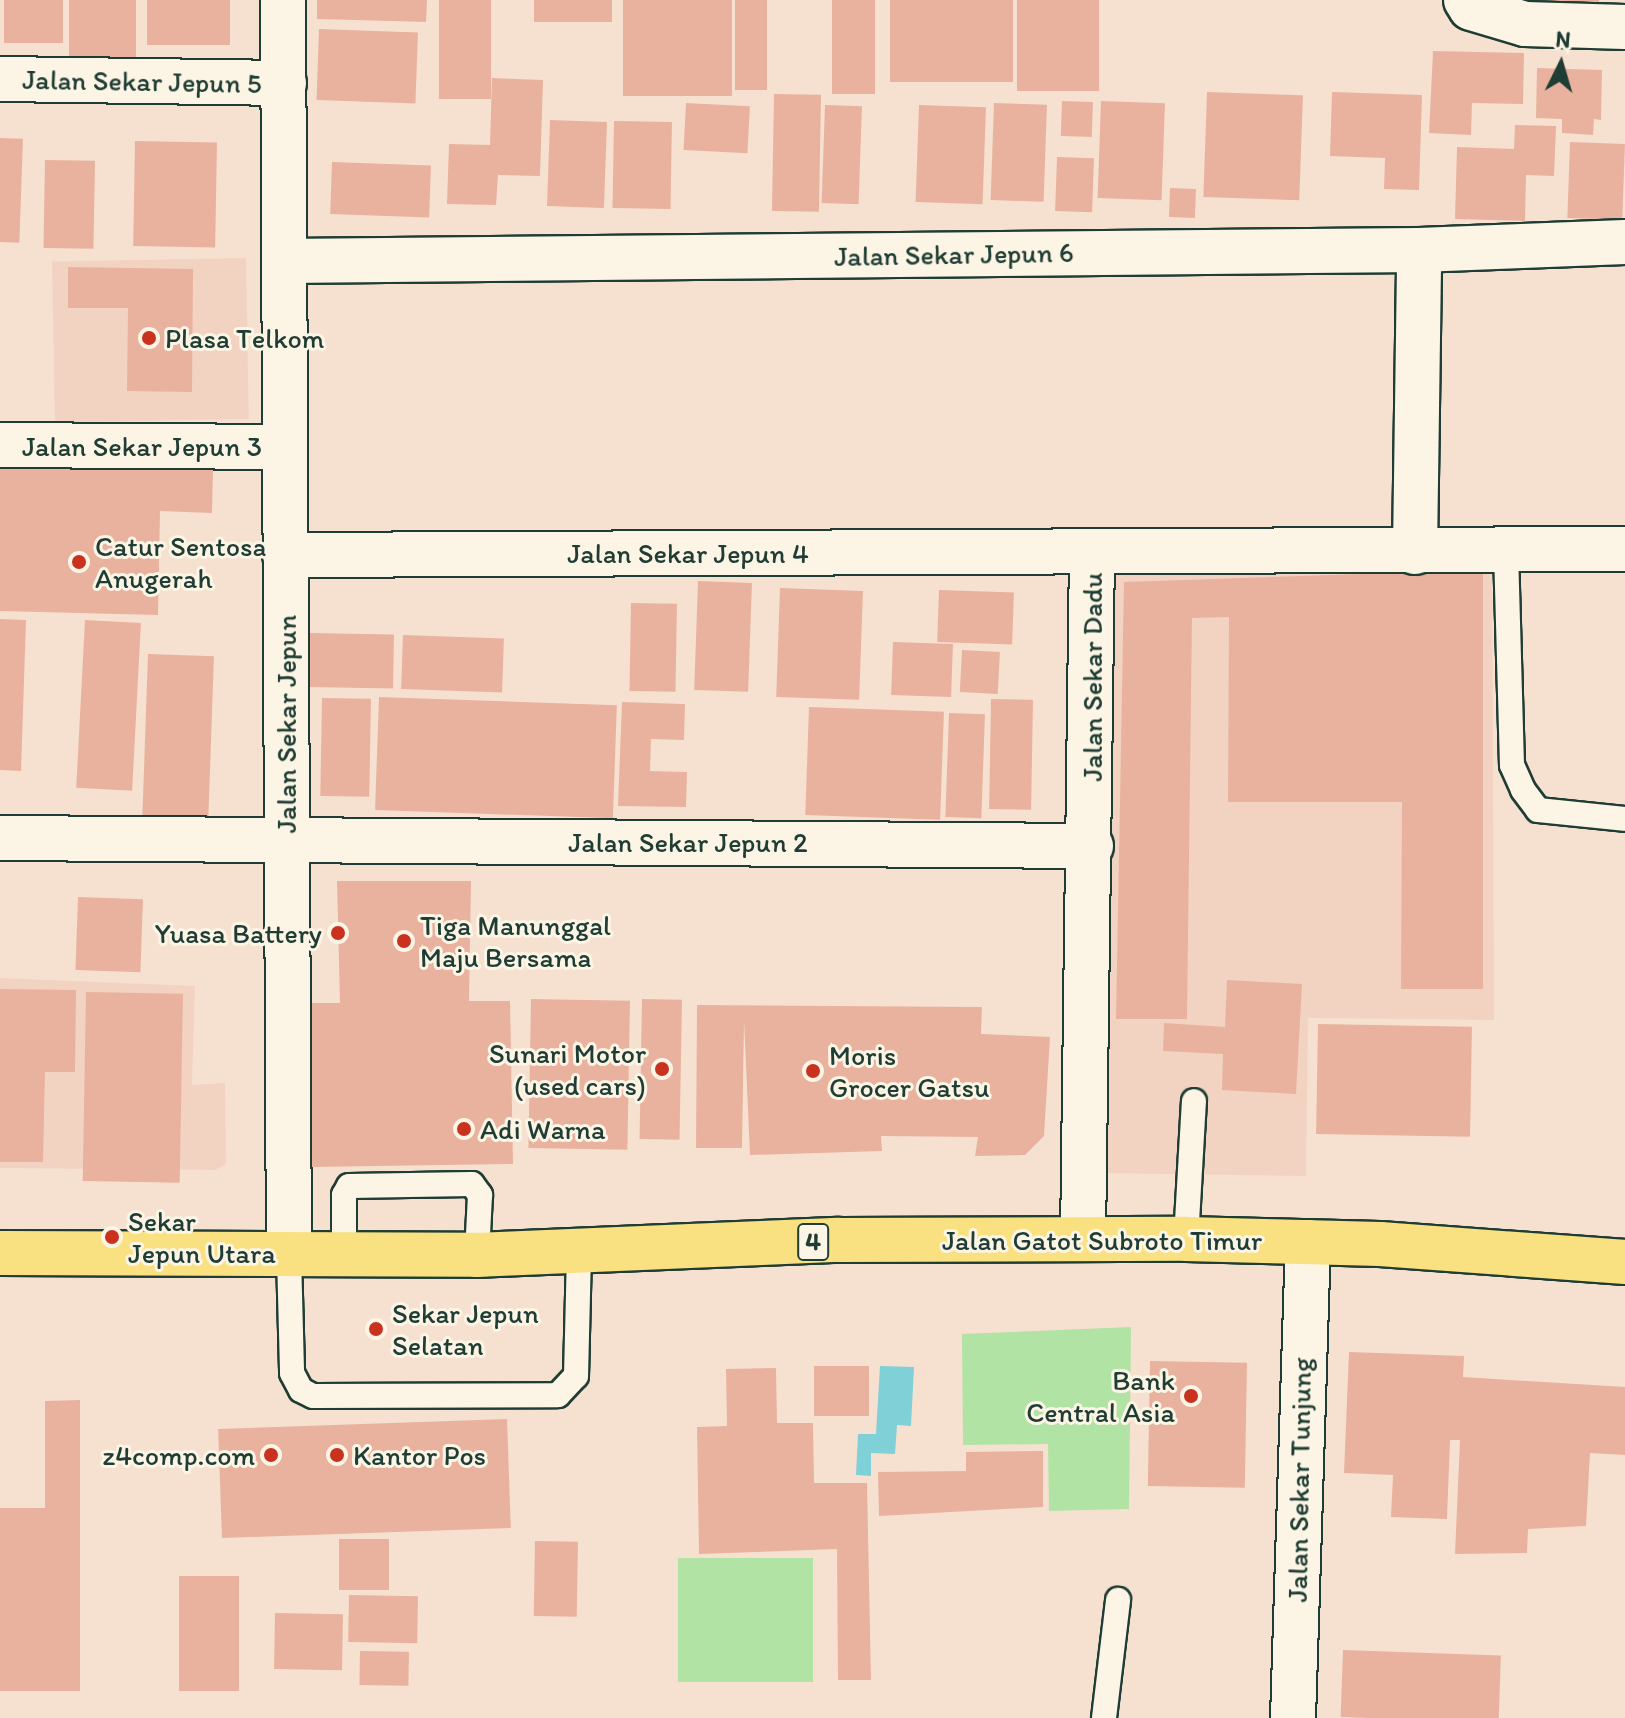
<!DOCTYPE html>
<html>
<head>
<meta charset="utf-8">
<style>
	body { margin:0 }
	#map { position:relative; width:1625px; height:1718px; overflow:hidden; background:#f6e1d0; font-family:Itim,sans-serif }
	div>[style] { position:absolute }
	.built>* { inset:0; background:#f2d3c1; transform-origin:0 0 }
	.green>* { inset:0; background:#b0e3a4; transform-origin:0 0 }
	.water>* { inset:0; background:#7fd0d7 }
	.building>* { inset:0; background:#e9b29f; transform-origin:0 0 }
	.roads { filter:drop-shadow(2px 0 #1f3d34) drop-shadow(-2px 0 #1f3d34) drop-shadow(0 2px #1f3d34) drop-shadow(0 -2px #1f3d34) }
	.service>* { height:24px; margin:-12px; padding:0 12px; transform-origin:12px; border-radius:12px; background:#fcf5e5 }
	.minor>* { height:44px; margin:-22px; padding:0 22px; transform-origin:22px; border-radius:22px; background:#fcf5e5 }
	.trunk>* { height:44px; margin:-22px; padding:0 22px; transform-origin:22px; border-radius:22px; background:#f9e181 }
	.dots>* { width:22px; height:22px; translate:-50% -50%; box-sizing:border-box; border:4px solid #fcf5e5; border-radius:50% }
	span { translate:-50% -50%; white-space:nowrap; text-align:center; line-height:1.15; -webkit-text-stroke:6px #fcf5e5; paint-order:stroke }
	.shield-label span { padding:2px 6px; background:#fcf5e5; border:2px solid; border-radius:6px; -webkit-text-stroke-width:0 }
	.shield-label { font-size:26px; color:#1f3d34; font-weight:700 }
	.street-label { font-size:28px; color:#1f3d34 }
	.poi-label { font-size:28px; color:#1f3d34 }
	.left { translate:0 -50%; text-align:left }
	.right { translate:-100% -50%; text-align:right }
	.north { position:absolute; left:1521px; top:24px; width:80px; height:80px; -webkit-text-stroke:6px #fcf5e5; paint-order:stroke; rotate:5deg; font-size:22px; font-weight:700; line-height:32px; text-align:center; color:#1f3d34 }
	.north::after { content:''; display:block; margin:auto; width:28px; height:36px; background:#1f3d34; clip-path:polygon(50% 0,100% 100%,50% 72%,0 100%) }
</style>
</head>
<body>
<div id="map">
	<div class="built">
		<i style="left:246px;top:258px;width:161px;height:194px;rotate:89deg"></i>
		<i style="clip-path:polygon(1492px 558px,1494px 1020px,1308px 1018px,1306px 1176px,1099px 1173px,1106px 569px)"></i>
		<i style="clip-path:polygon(0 978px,195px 986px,192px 1085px,225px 1083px,226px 1164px,215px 1170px,0 1168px)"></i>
	</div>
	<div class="green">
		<i style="clip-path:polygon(1131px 1327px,1129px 1509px,1049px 1511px,1048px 1444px,963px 1445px,962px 1334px)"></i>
		<i style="left:813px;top:1558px;width:124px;height:135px;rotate:90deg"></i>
	</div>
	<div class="water">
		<i style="clip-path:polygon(880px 1366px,914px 1367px,911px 1426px,897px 1425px,895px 1454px,871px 1453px,871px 1476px,856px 1475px,858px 1434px,876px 1434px)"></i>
	</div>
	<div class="building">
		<i style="left:4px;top:0;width:59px;height:43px"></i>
		<i style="left:69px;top:0;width:67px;height:57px"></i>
		<i style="left:147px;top:0;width:83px;height:45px"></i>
		<i style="clip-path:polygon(317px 0,427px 0,426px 22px,317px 19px)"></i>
		<i style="left:439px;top:0;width:52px;height:99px"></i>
		<i style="left:534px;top:0;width:78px;height:22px"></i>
		<i style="left:623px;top:0;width:109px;height:96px"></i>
		<i style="left:735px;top:0;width:32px;height:90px"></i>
		<i style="left:832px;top:0;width:43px;height:94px"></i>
		<i style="left:890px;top:0;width:123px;height:82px"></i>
		<i style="left:1017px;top:0;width:82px;height:91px"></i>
		<i style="clip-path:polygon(1528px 0,1599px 0,1599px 10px,1528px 8px)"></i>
		<i style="left:319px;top:29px;width:99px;height:71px;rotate:2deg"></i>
		<i style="clip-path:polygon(1433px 51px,1524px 53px,1523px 104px,1472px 103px,1471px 135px,1429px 133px)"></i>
		<i style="clip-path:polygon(1537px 68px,1602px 70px,1601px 120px,1594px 119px,1593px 135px,1562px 133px,1562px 119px,1536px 118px)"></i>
		<i style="clip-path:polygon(492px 78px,543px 80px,540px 176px,498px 175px,496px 205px,447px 204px,449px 144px,490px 145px)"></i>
		<i style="left:1207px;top:92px;width:96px;height:105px;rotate:2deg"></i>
		<i style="clip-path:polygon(1332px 92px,1422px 95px,1419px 190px,1384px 189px,1385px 158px,1330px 156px)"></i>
		<i style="left:774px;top:94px;width:47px;height:117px;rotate:1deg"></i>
		<i style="left:1062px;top:101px;width:31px;height:35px;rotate:2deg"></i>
		<i style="left:1101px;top:101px;width:64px;height:97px;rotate:2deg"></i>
		<i style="left:686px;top:103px;width:64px;height:47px;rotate:3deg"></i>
		<i style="left:994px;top:103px;width:53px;height:97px;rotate:2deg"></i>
		<i style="left:825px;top:105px;width:37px;height:98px;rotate:2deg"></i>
		<i style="left:919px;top:105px;width:67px;height:97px;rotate:2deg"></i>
		<i style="left:550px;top:120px;width:57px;height:86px;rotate:2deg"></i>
		<i style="left:614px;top:121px;width:58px;height:87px;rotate:1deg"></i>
		<i style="clip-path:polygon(1515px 125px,1556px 126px,1554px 176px,1526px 175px,1525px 221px,1455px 219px,1457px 147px,1514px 149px)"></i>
		<i style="left:0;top:138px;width:23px;height:104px;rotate:2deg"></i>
		<i style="left:135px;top:141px;width:82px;height:105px;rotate:1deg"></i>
		<i style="left:1570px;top:142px;width:55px;height:76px;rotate:2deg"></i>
		<i style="left:1057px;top:157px;width:37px;height:54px;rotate:2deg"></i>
		<i style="left:45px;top:160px;width:50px;height:88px;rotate:1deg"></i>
		<i style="left:332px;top:162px;width:99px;height:52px;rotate:2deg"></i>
		<i style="left:1170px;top:188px;width:26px;height:29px;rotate:2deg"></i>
		<i style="clip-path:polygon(68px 267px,193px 269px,192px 392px,127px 391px,128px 308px,68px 308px)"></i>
		<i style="clip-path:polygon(0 463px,213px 468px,212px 513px,160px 511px,158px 615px,0 611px)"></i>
		<i style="clip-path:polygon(1483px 570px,1483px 989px,1401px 989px,1402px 802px,1228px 802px,1229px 617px,1192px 618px,1187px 1019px,1116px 1019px,1124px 582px)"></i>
		<i style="left:698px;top:581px;width:54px;height:109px;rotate:2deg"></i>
		<i style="left:780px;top:588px;width:83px;height:109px;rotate:2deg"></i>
		<i style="left:939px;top:590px;width:75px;height:52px;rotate:2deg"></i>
		<i style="left:631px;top:603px;width:46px;height:88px;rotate:1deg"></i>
		<i style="clip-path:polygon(0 619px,26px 620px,21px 771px,0 770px)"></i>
		<i style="left:85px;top:620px;width:56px;height:168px;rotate:3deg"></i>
		<i style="left:310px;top:633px;width:84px;height:54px;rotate:1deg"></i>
		<i style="left:403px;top:635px;width:101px;height:54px;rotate:2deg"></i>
		<i style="left:893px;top:642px;width:60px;height:53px;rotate:2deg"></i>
		<i style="left:962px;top:650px;width:38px;height:42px;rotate:3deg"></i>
		<i style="left:148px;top:654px;width:66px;height:162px;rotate:2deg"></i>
		<i style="left:379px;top:697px;width:238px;height:113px;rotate:2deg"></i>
		<i style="left:322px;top:698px;width:49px;height:98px;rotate:1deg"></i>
		<i style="left:991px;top:699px;width:42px;height:110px;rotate:1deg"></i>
		<i style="clip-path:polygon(622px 702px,685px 704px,684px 740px,651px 739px,650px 771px,687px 772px,686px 807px,618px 806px)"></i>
		<i style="left:809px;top:707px;width:135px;height:108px;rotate:2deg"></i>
		<i style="left:949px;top:713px;width:36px;height:104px;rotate:2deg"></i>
		<i style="clip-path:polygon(337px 881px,471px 881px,469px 1001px,510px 1001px,513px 1164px,311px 1167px,308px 1003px,340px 1003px)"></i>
		<i style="left:78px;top:897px;width:65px;height:73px;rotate:2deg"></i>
		<i style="clip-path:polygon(1227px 980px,1302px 984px,1296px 1094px,1222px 1090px,1223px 1054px,1163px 1051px,1164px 1023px,1225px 1027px)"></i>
		<i style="clip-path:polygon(0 989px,76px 990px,75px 1072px,45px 1072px,43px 1162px,0 1162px)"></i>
		<i style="left:86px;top:992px;width:97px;height:189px;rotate:1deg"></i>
		<i style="left:531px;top:999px;width:99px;height:149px;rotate:1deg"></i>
		<i style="left:642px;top:999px;width:40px;height:140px;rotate:1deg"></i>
		<i style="clip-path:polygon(697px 1005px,982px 1007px,981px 1034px,1050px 1037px,1044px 1136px,1025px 1155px,975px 1156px,978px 1137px,881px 1136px,882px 1151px,750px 1155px,744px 1020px,742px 1148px,696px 1148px)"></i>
		<i style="left:1318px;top:1024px;width:154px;height:110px;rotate:1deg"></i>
		<i style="clip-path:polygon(1349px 1352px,1464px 1356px,1463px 1377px,1625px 1387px,1625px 1455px,1590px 1453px,1586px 1526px,1528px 1529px,1527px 1553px,1455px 1554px,1460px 1440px,1450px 1440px,1447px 1519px,1391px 1517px,1393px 1475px,1344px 1473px)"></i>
		<i style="left:1150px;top:1361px;width:97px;height:125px;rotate:1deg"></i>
		<i style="left:869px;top:1366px;width:50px;height:55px;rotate:90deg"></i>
		<i style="clip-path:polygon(776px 1368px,777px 1423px,813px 1423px,814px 1483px,867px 1483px,871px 1680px,838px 1680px,837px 1549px,699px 1554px,697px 1427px,727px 1426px,726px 1369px)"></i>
		<i style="clip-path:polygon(80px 1400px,80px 1691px,0 1691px,0 1508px,45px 1508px,45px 1401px)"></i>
		<i style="left:507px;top:1419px;width:109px;height:289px;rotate:88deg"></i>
		<i style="clip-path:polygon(1043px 1451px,1043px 1507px,879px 1516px,878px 1472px,966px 1471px,966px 1452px)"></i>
		<i style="left:339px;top:1539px;width:50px;height:51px"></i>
		<i style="left:535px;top:1541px;width:43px;height:75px;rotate:1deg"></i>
		<i style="left:179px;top:1576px;width:60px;height:115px"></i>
		<i style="left:349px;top:1595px;width:69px;height:47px;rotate:1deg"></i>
		<i style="left:275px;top:1613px;width:68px;height:56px;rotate:1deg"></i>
		<i style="left:1343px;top:1650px;width:158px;height:67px;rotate:2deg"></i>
		<i style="left:360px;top:1651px;width:49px;height:34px;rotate:1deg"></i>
	</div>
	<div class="roads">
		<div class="service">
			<i style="left:1506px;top:551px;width:214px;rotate:88.4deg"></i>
			<i style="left:1512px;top:765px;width:27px;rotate:66deg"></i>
			<i style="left:1523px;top:790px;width:25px;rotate:53deg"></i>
			<i style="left:1538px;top:810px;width:87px;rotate:5.9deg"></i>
			<i style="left:1186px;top:1239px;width:138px;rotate:-86.7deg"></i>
			<i style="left:289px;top:1256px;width:117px;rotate:88.5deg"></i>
			<i style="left:292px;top:1373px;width:19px;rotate:62deg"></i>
			<i style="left:301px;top:1390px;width:13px;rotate:27deg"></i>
			<i style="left:313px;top:1396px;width:245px;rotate:-0.2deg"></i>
			<i style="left:558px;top:1395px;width:26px;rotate:-47deg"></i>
			<i style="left:576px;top:1376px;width:125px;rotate:-88.6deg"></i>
			<i style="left:344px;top:1256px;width:61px;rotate:-90deg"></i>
			<i style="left:344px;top:1195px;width:10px;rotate:-61deg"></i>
			<i style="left:349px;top:1186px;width:123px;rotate:-0.9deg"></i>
			<i style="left:472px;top:1184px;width:14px;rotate:54deg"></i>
			<i style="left:480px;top:1195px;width:60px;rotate:92.9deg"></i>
			<i style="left:1104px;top:1718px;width:119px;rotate:-83.2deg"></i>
		</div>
		<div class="minor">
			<i style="left:283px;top:0;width:1256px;rotate:89.73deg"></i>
			<i style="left:1466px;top:0;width:9px;rotate:58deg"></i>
			<i style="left:1471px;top:8px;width:56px;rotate:16.5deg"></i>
			<i style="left:1525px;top:24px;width:100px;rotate:1.7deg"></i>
			<i style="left:0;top:79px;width:284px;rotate:0.8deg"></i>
			<i style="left:284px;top:261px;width:1135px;rotate:-0.56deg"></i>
			<i style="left:1419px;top:250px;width:206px;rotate:-2.2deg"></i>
			<i style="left:0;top:445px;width:285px;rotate:0.4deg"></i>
			<i style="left:1415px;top:552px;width:302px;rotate:-89.2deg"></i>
			<i style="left:285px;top:555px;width:1340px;rotate:-0.26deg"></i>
			<i style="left:0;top:838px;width:1091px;rotate:0.42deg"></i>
			<i style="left:1083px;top:1239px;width:687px;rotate:-89.25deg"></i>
			<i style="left:1293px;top:1718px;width:476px;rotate:-88.2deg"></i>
		</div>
		<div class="trunk">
			<i style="left:0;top:1253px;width:477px;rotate:0.2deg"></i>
			<i style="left:477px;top:1255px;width:362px;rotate:-2.4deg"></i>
			<i style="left:839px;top:1240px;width:347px;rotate:-0.2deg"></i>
			<i style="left:1186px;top:1239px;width:194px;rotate:1.5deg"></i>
			<i style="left:1380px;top:1244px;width:246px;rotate:4.2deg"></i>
		</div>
	</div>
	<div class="dots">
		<i style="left:149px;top:338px;background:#c8321e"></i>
		<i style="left:79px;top:562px;background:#c8321e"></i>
		<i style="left:338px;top:933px;background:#c8321e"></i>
		<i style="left:404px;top:941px;background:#c8321e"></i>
		<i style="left:662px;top:1069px;background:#c8321e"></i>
		<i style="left:813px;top:1071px;background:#c8321e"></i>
		<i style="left:464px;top:1129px;background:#c8321e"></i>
		<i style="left:112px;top:1237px;background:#c8321e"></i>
		<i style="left:376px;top:1329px;background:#c8321e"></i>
		<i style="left:1191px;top:1396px;background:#c8321e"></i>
		<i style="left:271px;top:1455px;background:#c8321e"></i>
		<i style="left:337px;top:1455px;background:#c8321e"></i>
	</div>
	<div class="shield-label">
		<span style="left:813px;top:1242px">4</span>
	</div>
	<div class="street-label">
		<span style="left:142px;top:81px;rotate:1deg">Jalan Sekar Jepun 5</span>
		<span style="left:954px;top:254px;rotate:-1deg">Jalan Sekar Jepun 6</span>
		<span style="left:142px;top:446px">Jalan Sekar Jepun 3</span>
		<span style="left:688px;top:553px">Jalan Sekar Jepun 4</span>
		<span style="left:1092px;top:677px;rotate:-90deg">Jalan Sekar Dadu</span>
		<span style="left:286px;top:724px;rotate:-90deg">Jalan Sekar Jepun</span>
		<span style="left:688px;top:842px">Jalan Sekar Jepun 2</span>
		<span style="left:1102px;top:1240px">Jalan Gatot Subroto Timur</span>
		<span style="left:1299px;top:1480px;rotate:-89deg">Jalan Sekar Tunjung</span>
	</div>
	<div class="poi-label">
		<span class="left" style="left:165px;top:338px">Plasa Telkom</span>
		<span class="left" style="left:95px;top:562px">Catur Sentosa<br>Anugerah</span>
		<span class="left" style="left:420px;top:941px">Tiga Manunggal<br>Maju Bersama</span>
		<span class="right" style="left:322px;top:933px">Yuasa Battery</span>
		<span class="right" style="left:646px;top:1069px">Sunari Motor<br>(used cars)</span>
		<span class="left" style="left:829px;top:1071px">Moris<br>Grocer Gatsu</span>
		<span class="left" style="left:480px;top:1129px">Adi Warna</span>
		<span class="left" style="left:128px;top:1237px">Sekar<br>Jepun Utara</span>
		<span class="left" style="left:392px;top:1329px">Sekar Jepun<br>Selatan</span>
		<span class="right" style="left:1175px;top:1396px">Bank<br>Central Asia</span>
		<span class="right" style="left:255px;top:1455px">z4comp.com</span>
		<span class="left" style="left:353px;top:1455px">Kantor Pos</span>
	</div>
	<div class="north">N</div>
</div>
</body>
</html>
